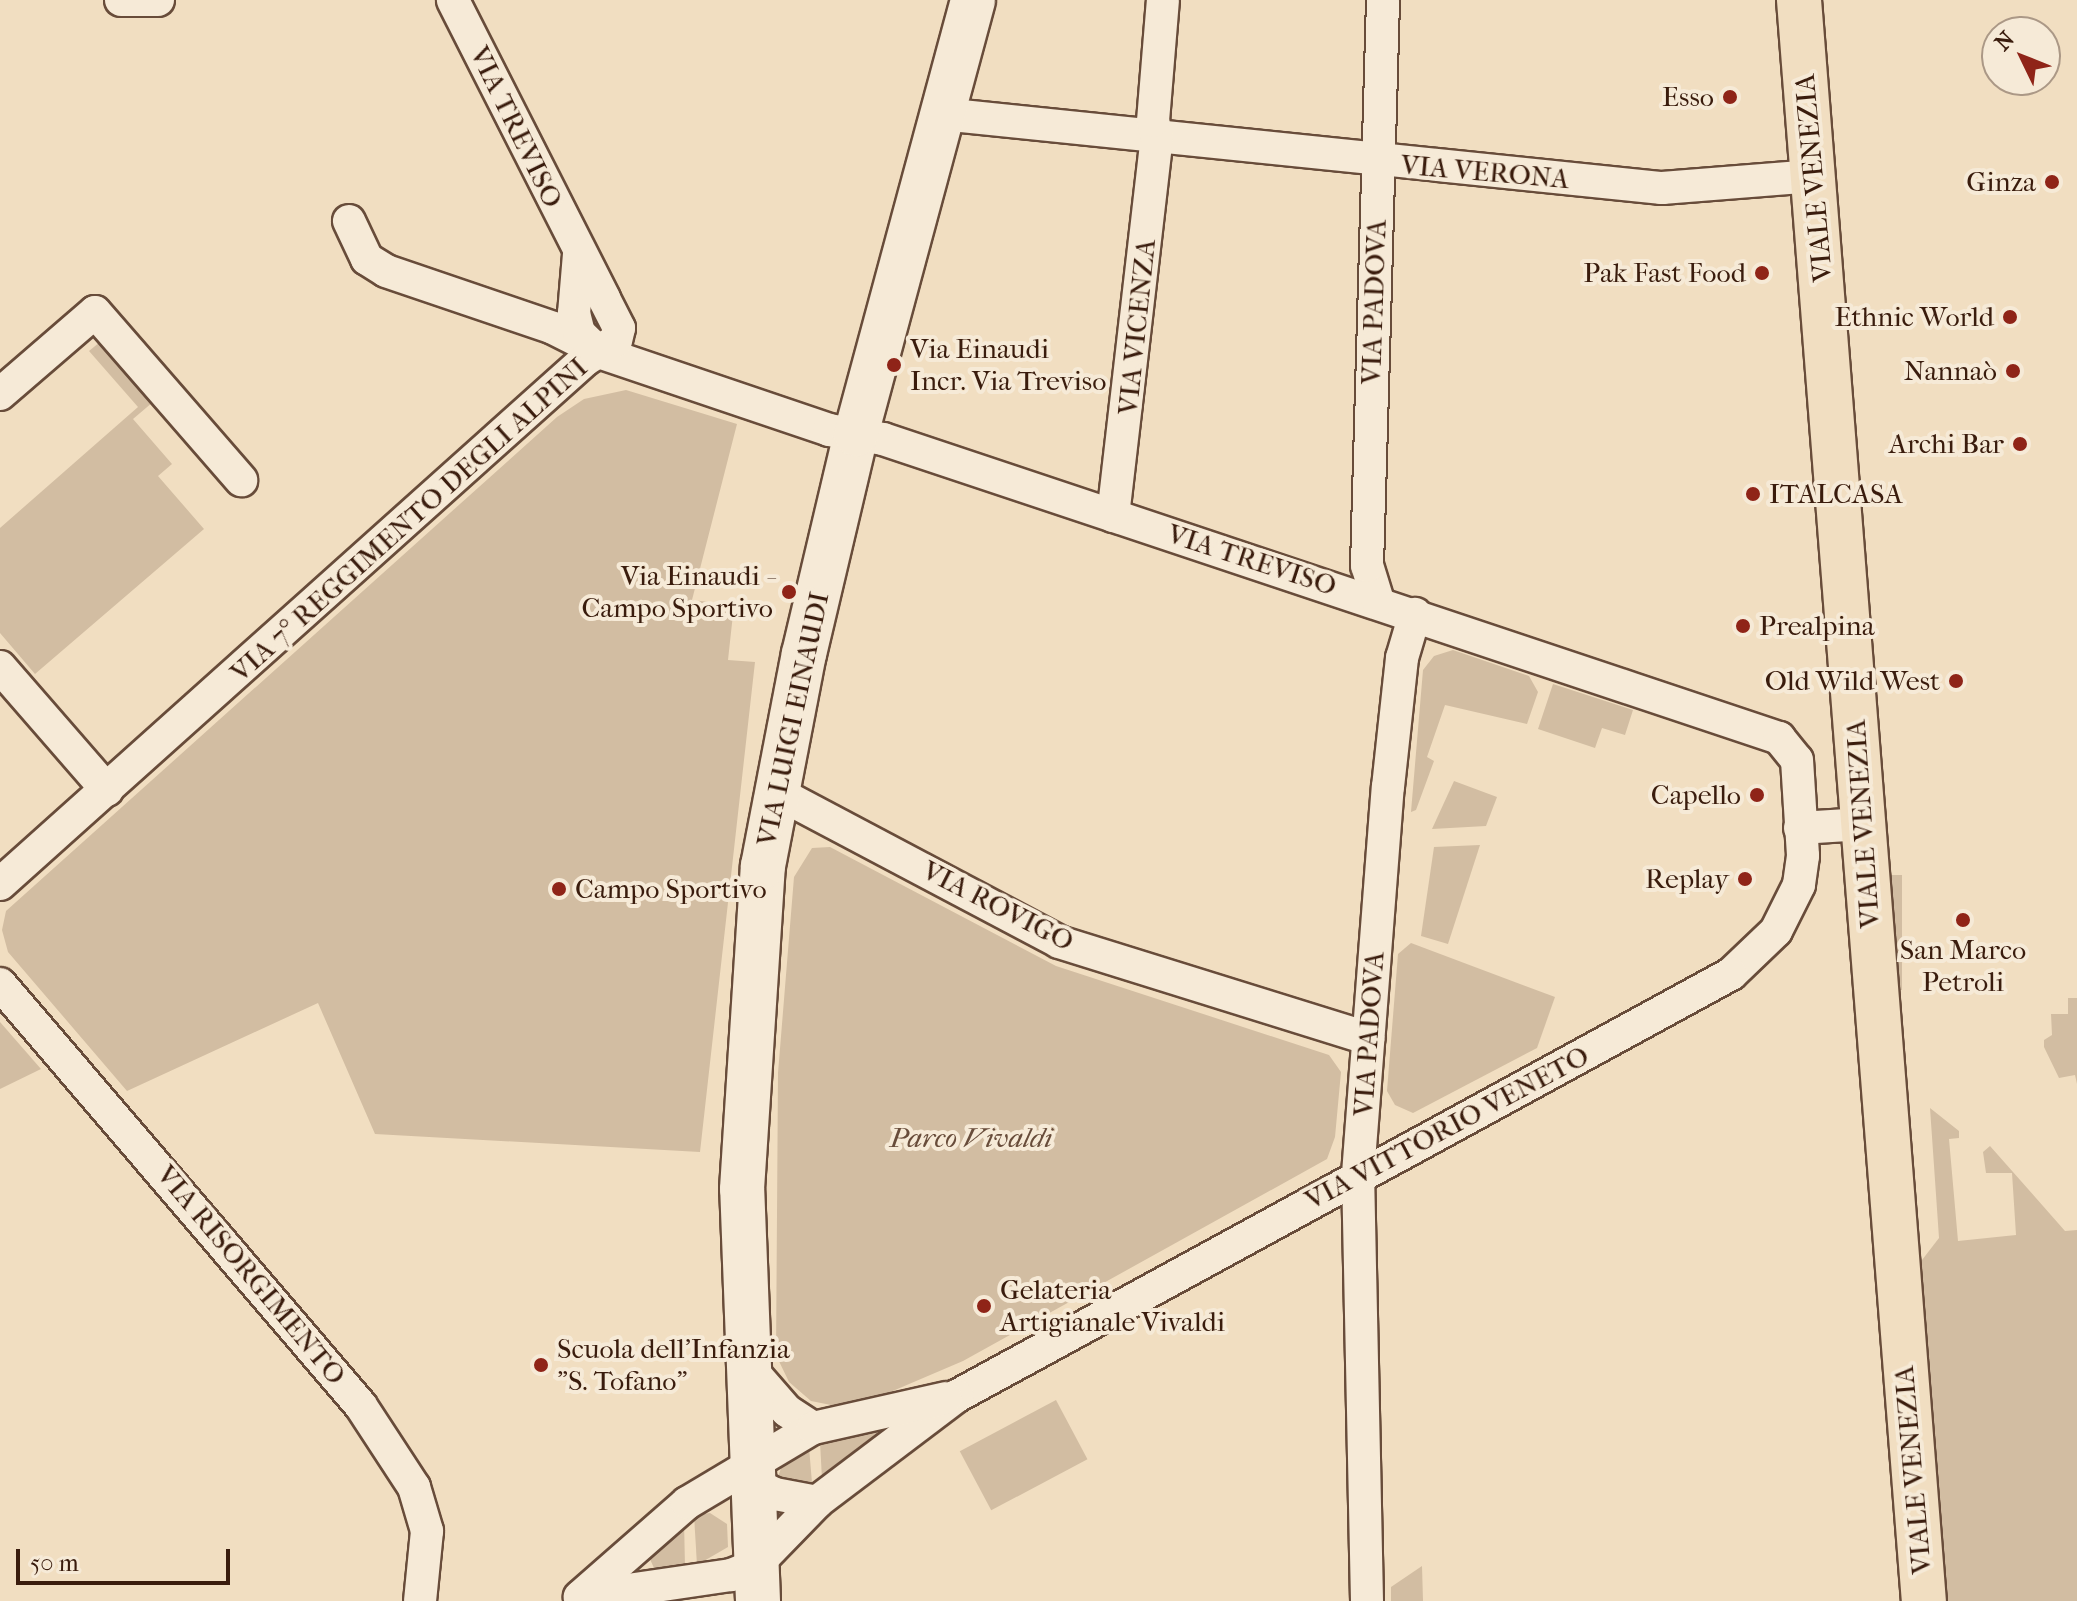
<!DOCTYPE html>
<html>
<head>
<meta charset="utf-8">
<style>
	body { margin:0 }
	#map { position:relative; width:2077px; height:1601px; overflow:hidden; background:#f1dec1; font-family:"IM FELL French Canon",serif }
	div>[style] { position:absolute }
	.green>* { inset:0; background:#d2bda2; transform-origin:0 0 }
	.roads { filter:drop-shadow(2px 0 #684c3a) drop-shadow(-2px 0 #684c3a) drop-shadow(0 2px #684c3a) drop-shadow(0 -2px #684c3a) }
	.street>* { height:32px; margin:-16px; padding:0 16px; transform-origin:16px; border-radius:16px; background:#f6ead7 }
	.secondary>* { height:44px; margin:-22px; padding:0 22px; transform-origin:22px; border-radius:22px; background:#f6ead7 }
	.primary>* { height:44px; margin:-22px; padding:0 22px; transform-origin:22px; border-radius:22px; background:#f1dec1 }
	.dots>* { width:22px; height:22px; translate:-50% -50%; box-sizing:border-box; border:4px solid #f6ead7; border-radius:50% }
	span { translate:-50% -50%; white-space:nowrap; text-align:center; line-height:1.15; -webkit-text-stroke:8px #f6ead7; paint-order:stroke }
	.poi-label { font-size:28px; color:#3a1c0d }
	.right { translate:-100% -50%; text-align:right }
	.left { translate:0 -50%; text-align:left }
	.street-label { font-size:28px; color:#3a1c0d }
	.park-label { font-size:28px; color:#684c3a; font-style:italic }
	.north { position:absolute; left:1981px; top:16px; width:80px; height:80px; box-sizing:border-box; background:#f6ead7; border:2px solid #ab9886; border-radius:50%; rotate:313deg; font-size:22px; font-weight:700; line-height:32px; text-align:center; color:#3a1c0d }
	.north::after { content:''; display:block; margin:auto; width:28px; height:36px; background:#8f2418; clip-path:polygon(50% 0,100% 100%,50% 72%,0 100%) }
	.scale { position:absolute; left:16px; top:1549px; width:214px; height:36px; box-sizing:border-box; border:4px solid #3a1c0d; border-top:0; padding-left:10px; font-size:24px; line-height:28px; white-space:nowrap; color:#3a1c0d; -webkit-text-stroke:6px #f6ead7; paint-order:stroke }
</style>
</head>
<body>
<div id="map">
	<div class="green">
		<i style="clip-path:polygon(100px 342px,153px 402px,133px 419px,172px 464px,158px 476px,204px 529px,35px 674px,0 633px,0 528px,138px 407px,89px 351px)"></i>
		<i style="clip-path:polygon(626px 390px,737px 424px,692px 600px,734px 605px,728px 660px,755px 662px,700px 1152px,375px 1134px,318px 1003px,127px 1091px,8px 952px,2px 930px,6px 911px,557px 417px,584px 399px)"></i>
		<i style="clip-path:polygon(1453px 650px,1529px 676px,1538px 692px,1527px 724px,1445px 705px,1427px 757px,1434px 761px,1416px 810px,1411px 812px,1423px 670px,1434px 656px)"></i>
		<i style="clip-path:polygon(1553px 684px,1633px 710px,1625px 735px,1602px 728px,1595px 748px,1538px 729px)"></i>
		<i style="clip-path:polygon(1454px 781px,1497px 797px,1486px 826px,1432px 829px)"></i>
		<i style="clip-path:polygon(1480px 845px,1448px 944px,1421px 936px,1434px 847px)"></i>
		<i style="clip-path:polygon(830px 847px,1056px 966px,1329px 1055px,1341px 1072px,1335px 1137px,1327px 1159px,963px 1361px,881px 1396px,836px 1406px,811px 1401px,789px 1382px,776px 1355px,778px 1073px,794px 877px,812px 848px)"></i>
		<i style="left:1891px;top:875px;width:11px;height:115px"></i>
		<i style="clip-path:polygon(1411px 943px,1555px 997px,1537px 1048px,1413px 1113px,1395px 1105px,1387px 1091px,1398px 954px)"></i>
		<i style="clip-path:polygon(2068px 998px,2077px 998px,2077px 1084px,2075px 1075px,2059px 1078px,2044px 1047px,2044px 1040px,2052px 1035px,2051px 1014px,2068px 1014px)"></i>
		<i style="clip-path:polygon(0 1022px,41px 1069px,0 1089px)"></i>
		<i style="clip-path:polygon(1930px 1108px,1959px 1131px,1959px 1138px,1949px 1139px,1958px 1241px,2016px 1235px,2012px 1173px,1986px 1173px,1983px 1152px,1990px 1146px,2065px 1231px,2077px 1230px,2077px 1601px,1945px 1601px,1920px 1276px,1922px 1260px,1939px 1238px)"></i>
		<i style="left:1056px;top:1400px;width:67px;height:109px;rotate:62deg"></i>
		<i style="clip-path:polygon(900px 1420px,822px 1479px,820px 1442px)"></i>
		<i style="clip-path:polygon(809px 1447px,812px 1483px,789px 1486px,777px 1479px,783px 1463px)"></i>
		<i style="clip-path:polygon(710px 1513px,727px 1524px,728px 1547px,697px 1565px,694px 1515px)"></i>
		<i style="clip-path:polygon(684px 1521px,685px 1567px,654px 1568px,649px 1557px)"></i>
		<i style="clip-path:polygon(1422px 1566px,1423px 1601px,1391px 1601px,1391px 1587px)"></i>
	</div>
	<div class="roads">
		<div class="street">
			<i style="left:121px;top:0;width:37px"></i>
			<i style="left:942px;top:114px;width:724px;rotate:5.87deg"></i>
			<i style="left:1662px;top:188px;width:152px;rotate:-4.5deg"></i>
			<i style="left:349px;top:221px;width:42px;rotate:64.7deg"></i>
			<i style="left:367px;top:259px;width:22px;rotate:32deg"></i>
			<i style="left:386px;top:271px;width:176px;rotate:18.8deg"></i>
			<i style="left:553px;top:328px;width:45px;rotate:26.6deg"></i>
			<i style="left:579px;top:254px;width:59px;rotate:94.8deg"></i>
			<i style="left:574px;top:313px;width:21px;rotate:76deg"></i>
			<i style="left:579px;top:333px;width:28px;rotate:44deg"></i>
			<i style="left:599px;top:352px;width:243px;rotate:18.7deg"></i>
			<i style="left:829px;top:430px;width:55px;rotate:9.5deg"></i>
			<i style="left:883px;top:439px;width:945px;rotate:18.45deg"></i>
			<i style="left:1779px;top:738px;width:28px;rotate:51deg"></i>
			<i style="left:1797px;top:760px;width:96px;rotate:86.4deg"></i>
			<i style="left:1803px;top:856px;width:29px;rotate:98deg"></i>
			<i style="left:1799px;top:885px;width:51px;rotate:116.6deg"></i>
			<i style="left:1776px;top:931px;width:62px;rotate:136.3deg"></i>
			<i style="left:1731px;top:974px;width:882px;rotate:151.4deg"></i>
			<i style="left:957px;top:1396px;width:176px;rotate:142.9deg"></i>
			<i style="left:817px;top:1502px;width:88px;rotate:134.1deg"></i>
			<i style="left:756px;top:1565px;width:27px;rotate:158deg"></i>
			<i style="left:731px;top:1575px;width:153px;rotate:171.7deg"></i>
			<i style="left:0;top:394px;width:125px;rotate:-40.8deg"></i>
			<i style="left:95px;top:312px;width:223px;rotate:49deg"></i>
			<i style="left:1113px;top:516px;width:381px;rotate:-83.4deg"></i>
			<i style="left:1157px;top:138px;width:17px;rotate:-103deg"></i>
			<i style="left:1153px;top:121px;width:121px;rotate:-85.3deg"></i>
			<i style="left:1378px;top:601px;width:37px;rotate:-107deg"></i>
			<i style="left:1367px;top:566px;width:566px;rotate:-88.38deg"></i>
			<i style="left:0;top:667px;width:163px;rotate:49deg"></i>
			<i style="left:776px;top:792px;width:320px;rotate:27.9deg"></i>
			<i style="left:1059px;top:942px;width:324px;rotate:17.3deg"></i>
			<i style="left:1800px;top:828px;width:63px;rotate:-3.6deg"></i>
			<i style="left:0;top:884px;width:785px;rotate:-41.85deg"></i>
			<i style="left:585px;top:360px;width:36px;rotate:-32deg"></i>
			<i style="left:616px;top:341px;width:13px;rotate:-77deg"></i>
			<i style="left:619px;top:328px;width:34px;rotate:-117deg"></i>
			<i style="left:604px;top:298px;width:334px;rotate:-116.9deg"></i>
			<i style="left:0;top:984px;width:555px;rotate:49.45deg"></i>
			<i style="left:361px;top:1406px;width:97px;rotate:56.8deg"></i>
			<i style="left:414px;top:1487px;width:46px;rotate:73.5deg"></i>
			<i style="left:427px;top:1531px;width:70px;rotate:95.7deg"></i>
			<i style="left:746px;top:1364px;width:62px;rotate:48.9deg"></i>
			<i style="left:787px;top:1411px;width:31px;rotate:33deg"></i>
			<i style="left:753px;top:1483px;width:25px;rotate:27deg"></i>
			<i style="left:775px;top:1494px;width:43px;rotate:10.8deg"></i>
			<i style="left:582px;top:1595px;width:140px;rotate:-41.2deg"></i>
			<i style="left:687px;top:1503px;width:147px;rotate:-30.8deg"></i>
			<i style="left:813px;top:1428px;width:136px;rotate:-12.7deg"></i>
			<i style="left:1367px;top:1601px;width:427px;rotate:-91.2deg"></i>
			<i style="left:1358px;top:1174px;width:388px;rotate:-85.6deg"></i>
			<i style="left:1388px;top:787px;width:130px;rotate:-83.8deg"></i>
			<i style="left:1402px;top:658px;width:46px;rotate:-73.5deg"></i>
		</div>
		<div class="secondary">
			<i style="left:758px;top:1601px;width:412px;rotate:-92.2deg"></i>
			<i style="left:742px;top:1189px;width:324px;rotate:-86.3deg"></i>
			<i style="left:763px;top:866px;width:216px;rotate:-79.1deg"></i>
			<i style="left:804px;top:654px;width:226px;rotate:-76.7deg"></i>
			<i style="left:856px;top:434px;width:449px;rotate:-74.9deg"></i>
		</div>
		<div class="primary">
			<i style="left:1799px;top:0;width:1606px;rotate:85.54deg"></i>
		</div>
	</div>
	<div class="dots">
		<i style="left:1730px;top:97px;background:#8f2418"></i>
		<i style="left:2052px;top:182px;background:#8f2418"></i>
		<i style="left:1762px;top:273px;background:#8f2418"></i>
		<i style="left:2010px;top:317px;background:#8f2418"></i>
		<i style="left:894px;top:365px;background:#8f2418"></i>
		<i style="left:2013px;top:371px;background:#8f2418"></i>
		<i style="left:2020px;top:444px;background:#8f2418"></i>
		<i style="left:1753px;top:494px;background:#8f2418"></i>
		<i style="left:789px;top:592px;background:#8f2418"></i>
		<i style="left:1743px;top:626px;background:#8f2418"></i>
		<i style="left:1956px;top:681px;background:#8f2418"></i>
		<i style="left:1757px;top:795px;background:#8f2418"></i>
		<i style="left:1745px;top:879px;background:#8f2418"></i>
		<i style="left:559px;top:889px;background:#8f2418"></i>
		<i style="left:1963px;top:920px;background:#8f2418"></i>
		<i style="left:984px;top:1306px;background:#8f2418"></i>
		<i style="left:541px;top:1365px;background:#8f2418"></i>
	</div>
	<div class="poi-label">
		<span class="right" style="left:1714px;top:97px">Esso</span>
		<span class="right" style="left:2036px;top:182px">Ginza</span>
		<span class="right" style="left:1746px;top:273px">Pak Fast Food</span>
		<span class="right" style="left:1994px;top:317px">Ethnic World</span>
		<span class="left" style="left:910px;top:365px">Via Einaudi<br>Incr. Via Treviso</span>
		<span class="right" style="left:1997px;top:371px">Nannaò</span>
		<span class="right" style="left:2004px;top:444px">Archi Bar</span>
		<span class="left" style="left:1769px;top:494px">ITALCASA</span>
		<span class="right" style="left:773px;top:592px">Via Einaudi -<br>Campo Sportivo</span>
		<span class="left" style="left:1759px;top:626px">Prealpina</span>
		<span class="right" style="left:1940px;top:681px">Old Wild West</span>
		<span class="right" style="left:1741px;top:795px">Capello</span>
		<span class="right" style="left:1729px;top:879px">Replay</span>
		<span class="left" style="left:575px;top:889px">Campo Sportivo</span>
		<span style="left:1963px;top:966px">San Marco<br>Petroli</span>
		<span class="left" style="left:1000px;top:1306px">Gelateria<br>Artigianale Vivaldi</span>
		<span class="left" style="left:557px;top:1365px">Scuola dell'Infanzia<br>"S. Tofano"</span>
	</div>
	<div class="street-label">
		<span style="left:516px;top:127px;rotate:64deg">VIA TREVISO</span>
		<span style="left:1485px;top:172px;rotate:5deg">VIA VERONA</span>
		<span style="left:1814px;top:178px;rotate:-95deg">VIALE VENEZIA</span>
		<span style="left:1374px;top:302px;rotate:-88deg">VIA PADOVA</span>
		<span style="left:1137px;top:327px;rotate:-84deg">VIA VICENZA</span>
		<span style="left:409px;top:520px;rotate:-42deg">VIA 7° REGGIMENTO DEGLI ALPINI</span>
		<span style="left:1252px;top:560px;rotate:18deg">VIA TREVISO</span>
		<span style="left:793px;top:719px;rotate:-78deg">VIA LUIGI EINAUDI</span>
		<span style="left:1863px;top:824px;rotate:-94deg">VIALE VENEZIA</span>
		<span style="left:998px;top:906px;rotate:27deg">VIA ROVIGO</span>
		<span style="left:1369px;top:1034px;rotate:-86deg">VIA PADOVA</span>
		<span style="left:1447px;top:1128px;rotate:-28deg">VIA VITTORIO VENETO</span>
		<span style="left:251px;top:1275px;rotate:50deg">VIA RISORGIMENTO</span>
		<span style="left:1913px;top:1470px;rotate:-95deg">VIALE VENEZIA</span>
	</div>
	<div class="park-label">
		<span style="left:971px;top:1138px">Parco Vivaldi</span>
	</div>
	<div class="north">N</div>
	<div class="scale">50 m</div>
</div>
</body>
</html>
